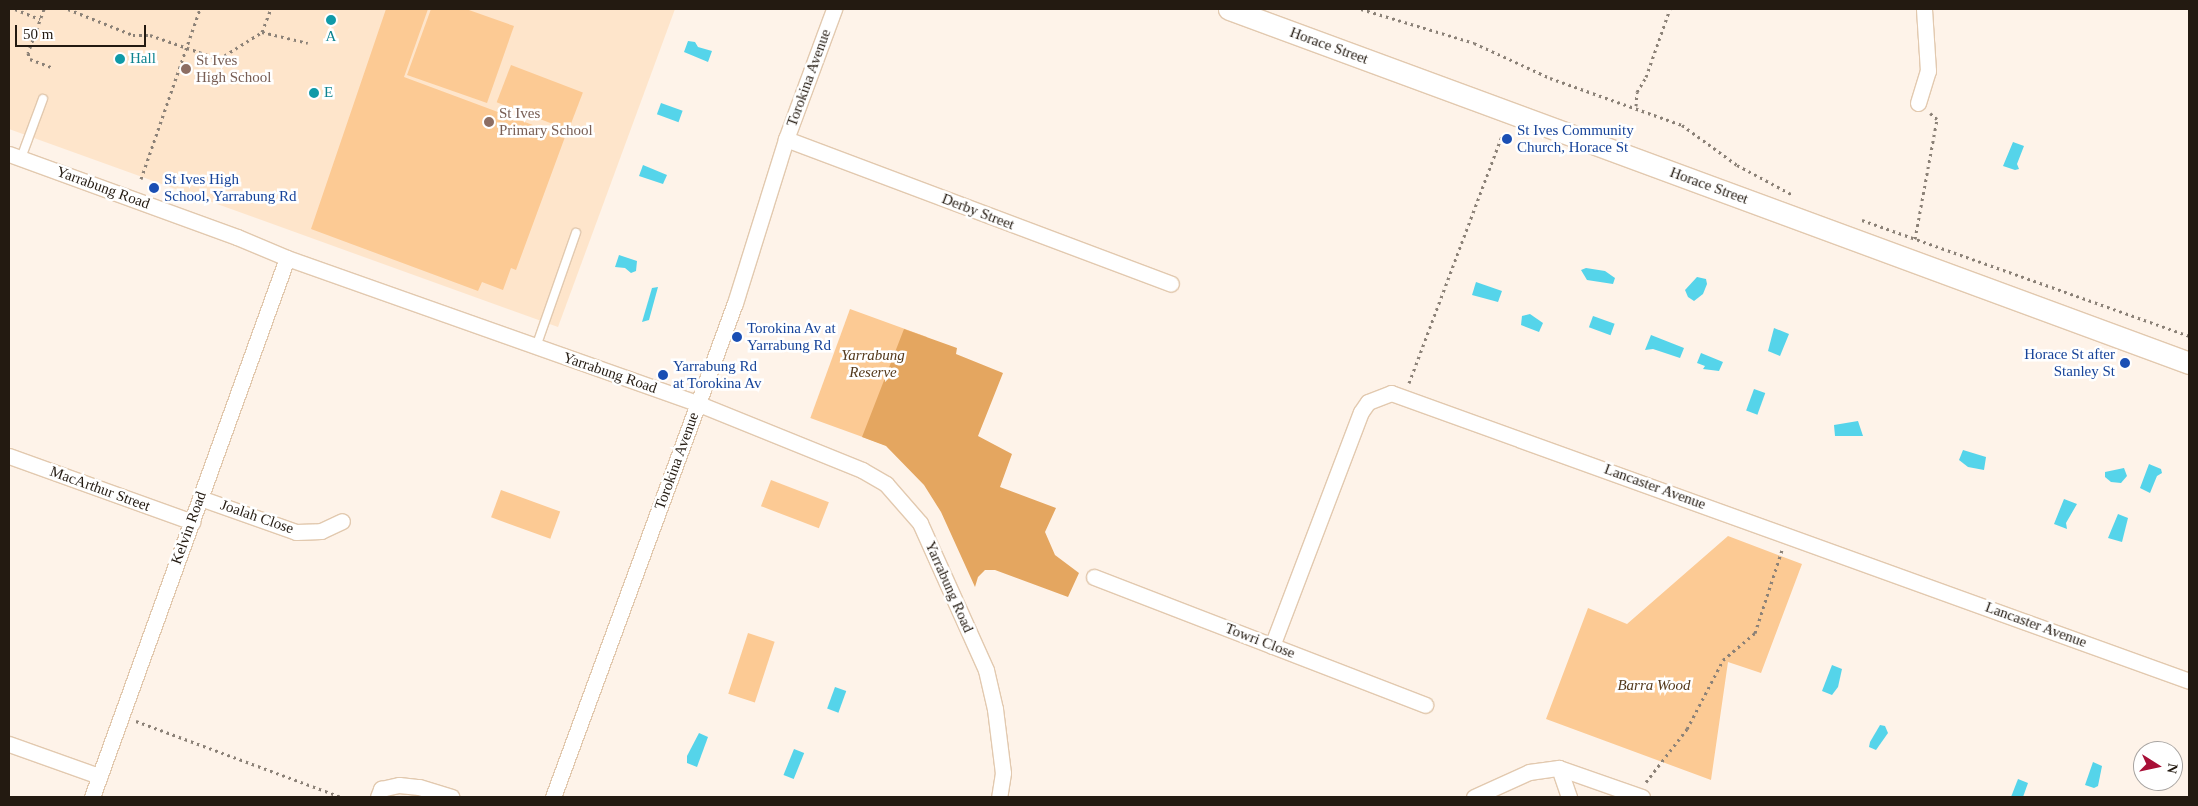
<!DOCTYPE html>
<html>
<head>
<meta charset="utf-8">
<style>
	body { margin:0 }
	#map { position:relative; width:2198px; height:806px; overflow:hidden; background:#fef3e9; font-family:Georgia,serif }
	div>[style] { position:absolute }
	.built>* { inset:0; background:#fee5cb }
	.green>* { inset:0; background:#fcca94; transform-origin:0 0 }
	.forest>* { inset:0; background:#e4a660 }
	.water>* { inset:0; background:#55d4ea; transform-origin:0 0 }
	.path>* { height:3px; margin-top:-1.5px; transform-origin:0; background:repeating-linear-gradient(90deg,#8b8177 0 2.5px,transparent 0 6.5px) }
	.roads { filter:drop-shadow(1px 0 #e2c9af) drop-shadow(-1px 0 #e2c9af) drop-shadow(0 1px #e2c9af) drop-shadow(0 -1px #e2c9af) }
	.service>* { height:8px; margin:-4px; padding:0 4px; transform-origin:4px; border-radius:4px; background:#fff }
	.minor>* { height:15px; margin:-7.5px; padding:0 7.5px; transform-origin:7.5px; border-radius:7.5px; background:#fff }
	.secondary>* { height:21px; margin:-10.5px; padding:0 10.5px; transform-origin:10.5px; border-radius:10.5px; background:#fff }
	.dots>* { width:14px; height:14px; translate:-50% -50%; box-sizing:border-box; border:2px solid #fff; border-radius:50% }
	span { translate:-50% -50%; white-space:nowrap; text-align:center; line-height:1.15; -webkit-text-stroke:5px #fff; paint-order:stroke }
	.culture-label { font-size:15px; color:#0d838f }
	.left { translate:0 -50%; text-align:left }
	.street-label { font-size:15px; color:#231a11 }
	.education-label { font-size:15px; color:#785e54 }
	.transit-label { font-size:15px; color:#164399 }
	.right { translate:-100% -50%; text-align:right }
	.park-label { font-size:15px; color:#54391b; font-style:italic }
	.frame { position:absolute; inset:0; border:10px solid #231a11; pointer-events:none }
	.north { position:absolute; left:2133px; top:741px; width:50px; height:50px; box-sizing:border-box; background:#fff; border:1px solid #a7a3a0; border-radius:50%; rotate:100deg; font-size:14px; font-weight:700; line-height:20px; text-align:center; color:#231a11 }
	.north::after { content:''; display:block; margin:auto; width:18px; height:22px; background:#a80f37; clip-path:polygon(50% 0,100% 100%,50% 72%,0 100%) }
	.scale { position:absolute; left:15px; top:25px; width:131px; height:22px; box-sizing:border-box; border:2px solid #231a11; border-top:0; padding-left:6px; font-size:15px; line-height:18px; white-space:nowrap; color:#231a11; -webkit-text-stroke:4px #fff; paint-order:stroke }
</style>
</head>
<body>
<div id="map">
	<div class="built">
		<i style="clip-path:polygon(9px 9px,675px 9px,558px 327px,9px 129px)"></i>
	</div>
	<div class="green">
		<i style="clip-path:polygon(386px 9px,428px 9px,404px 77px,565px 137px,516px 270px,511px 268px,503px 290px,482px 282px,478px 291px,311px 229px)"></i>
		<i style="clip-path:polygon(431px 9px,466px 9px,514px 26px,487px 103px,407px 75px)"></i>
		<i style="left:511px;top:65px;width:77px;height:40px;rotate:21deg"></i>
		<i style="left:850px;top:309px;width:82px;height:116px;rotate:20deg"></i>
		<i style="left:771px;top:480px;width:62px;height:28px;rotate:21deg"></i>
		<i style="left:501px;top:490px;width:63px;height:29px;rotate:20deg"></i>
		<i style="clip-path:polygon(1728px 536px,1802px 564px,1761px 673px,1728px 662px,1711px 780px,1546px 719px,1588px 608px,1627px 624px)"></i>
		<i style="left:748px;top:633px;width:28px;height:64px;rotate:18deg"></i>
	</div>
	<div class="forest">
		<i style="clip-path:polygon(904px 329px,957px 348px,956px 354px,1003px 373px,978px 436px,1012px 454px,1000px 487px,1056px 508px,1045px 532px,1055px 555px,1079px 573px,1068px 597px,995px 570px,985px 570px,978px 577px,975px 587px,941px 512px,924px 485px,886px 446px,862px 437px)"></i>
	</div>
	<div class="water">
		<i style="clip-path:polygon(688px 41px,695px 42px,698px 47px,712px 51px,708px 62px,684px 52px)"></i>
		<i style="left:661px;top:103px;width:23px;height:12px;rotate:20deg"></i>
		<i style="clip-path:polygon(2013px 142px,2024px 146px,2017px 164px,2019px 169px,2015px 170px,2003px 166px)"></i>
		<i style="clip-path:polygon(643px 165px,667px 175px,663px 184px,639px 176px)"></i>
		<i style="clip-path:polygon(619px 255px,637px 261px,636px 271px,631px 273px,625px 268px,615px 267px)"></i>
		<i style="clip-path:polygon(1586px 268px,1605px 271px,1615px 278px,1613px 284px,1587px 280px,1581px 270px)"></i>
		<i style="clip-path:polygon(1697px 277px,1706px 279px,1707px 284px,1703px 294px,1694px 301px,1688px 297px,1685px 290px)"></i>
		<i style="clip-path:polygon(1476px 282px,1502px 291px,1498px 302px,1472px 295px)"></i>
		<i style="clip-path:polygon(658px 287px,649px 320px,642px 322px,652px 288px)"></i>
		<i style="clip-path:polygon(1530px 314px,1543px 323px,1539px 332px,1521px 325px,1522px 316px)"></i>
		<i style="left:1593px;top:316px;width:23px;height:12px;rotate:20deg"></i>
		<i style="clip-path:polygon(1774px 328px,1789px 334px,1780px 356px,1768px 351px)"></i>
		<i style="clip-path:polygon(1651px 335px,1684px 348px,1680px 358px,1653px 349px,1645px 350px)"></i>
		<i style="clip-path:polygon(1701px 353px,1723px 362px,1719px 371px,1703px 369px,1705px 366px,1697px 363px)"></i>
		<i style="left:1754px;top:389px;width:12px;height:23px;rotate:20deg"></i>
		<i style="clip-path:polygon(1858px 421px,1863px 436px,1835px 436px,1834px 425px)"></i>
		<i style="clip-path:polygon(1963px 450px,1986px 457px,1984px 470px,1968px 467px,1959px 460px)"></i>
		<i style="clip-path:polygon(2149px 464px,2161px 469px,2162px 473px,2157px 476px,2150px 493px,2140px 488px)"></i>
		<i style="clip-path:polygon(2124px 468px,2127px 476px,2121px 483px,2111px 482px,2105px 477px,2105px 472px)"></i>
		<i style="clip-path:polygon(2064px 499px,2077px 504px,2066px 523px,2067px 529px,2054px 524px)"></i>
		<i style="clip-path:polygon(2118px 514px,2128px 518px,2122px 542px,2108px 538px)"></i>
		<i style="clip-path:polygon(1832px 665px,1842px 669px,1838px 687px,1832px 695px,1822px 691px)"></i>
		<i style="left:835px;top:687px;width:12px;height:23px;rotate:20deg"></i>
		<i style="clip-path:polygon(1880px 725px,1885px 726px,1888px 733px,1876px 750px,1869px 747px,1870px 742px)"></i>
		<i style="clip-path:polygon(699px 733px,708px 737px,697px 767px,687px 763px,687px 756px)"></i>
		<i style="left:794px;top:749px;width:11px;height:28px;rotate:22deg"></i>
		<i style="clip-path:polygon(2093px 762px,2102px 766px,2098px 786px,2094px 788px,2085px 785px)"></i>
		<i style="clip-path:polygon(2018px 779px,2028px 783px,2023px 797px,2011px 797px)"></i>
	</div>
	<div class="path">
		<i style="left:15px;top:9px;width:27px;rotate:22deg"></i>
		<i style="left:44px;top:9px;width:47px;rotate:110deg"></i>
		<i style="left:28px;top:53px;width:6px;rotate:72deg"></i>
		<i style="left:30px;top:59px;width:25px;rotate:21deg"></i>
		<i style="left:68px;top:9px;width:70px;rotate:21.8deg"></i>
		<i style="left:133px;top:35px;width:17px"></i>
		<i style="left:150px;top:35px;width:73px;rotate:19.2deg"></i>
		<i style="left:219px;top:59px;width:51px;rotate:-32.1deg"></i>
		<i style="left:262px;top:32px;width:25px;rotate:-69deg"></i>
		<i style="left:1361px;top:9px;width:118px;rotate:16.7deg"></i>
		<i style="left:1474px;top:43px;width:84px;rotate:24.7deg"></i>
		<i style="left:1550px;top:78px;width:140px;rotate:19.6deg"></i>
		<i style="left:1682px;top:125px;width:68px;rotate:36deg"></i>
		<i style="left:1737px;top:165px;width:64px;rotate:28.2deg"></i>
		<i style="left:262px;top:32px;width:47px;rotate:13.4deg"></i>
		<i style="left:1636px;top:106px;width:14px;rotate:-86deg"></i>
		<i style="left:1637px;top:92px;width:17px;rotate:-59deg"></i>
		<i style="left:1646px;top:77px;width:72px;rotate:-70.6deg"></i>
		<i style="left:141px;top:179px;width:180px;rotate:-70.9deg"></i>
		<i style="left:1862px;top:220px;width:347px;rotate:19.5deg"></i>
		<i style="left:1915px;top:239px;width:122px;rotate:-79.6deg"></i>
		<i style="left:1937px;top:119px;width:9px;rotate:-139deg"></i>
		<i style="left:1409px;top:383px;width:265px;rotate:-69.4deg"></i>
		<i style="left:136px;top:721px;width:220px;rotate:20.3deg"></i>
		<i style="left:1646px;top:782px;width:67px;rotate:-52.3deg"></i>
		<i style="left:1687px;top:729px;width:78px;rotate:-62.4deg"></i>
		<i style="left:1723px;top:660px;width:42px;rotate:-40.2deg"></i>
		<i style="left:1755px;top:633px;width:87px;rotate:-72deg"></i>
	</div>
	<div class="roads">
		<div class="service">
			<i style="left:21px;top:158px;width:63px;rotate:-69.6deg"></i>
			<i style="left:536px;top:347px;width:121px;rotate:-70.7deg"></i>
		</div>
		<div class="minor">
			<i style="left:1918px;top:103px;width:34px;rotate:-73deg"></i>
			<i style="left:1928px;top:71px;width:62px;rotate:-93.7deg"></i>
			<i style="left:786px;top:139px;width:411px;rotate:20.6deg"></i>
			<i style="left:9px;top:154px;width:243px;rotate:20deg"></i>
			<i style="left:237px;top:237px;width:54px;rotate:22.8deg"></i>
			<i style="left:287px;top:258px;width:437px;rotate:19.5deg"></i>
			<i style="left:699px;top:404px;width:176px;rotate:22deg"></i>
			<i style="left:862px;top:470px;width:28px;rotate:30deg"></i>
			<i style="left:886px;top:484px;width:52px;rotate:48.9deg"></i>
			<i style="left:920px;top:523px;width:161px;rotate:65.8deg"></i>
			<i style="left:986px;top:670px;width:40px;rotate:77deg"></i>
			<i style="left:995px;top:709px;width:64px;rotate:82.9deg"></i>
			<i style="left:1003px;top:773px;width:24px;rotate:99deg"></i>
			<i style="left:9px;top:456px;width:195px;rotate:19.8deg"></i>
			<i style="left:200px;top:498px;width:102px;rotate:19.5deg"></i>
			<i style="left:296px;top:532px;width:25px;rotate:-2deg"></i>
			<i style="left:321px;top:531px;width:23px;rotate:-25deg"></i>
			<i style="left:1094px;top:577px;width:355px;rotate:21.1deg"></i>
			<i style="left:1272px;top:646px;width:250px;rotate:-69.2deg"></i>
			<i style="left:1361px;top:412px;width:12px;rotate:-55deg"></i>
			<i style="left:1368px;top:402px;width:25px;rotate:-21deg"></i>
			<i style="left:1391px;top:393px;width:848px;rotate:19.84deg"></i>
			<i style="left:9px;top:744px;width:96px;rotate:19.6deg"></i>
			<i style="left:1559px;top:768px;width:31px;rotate:71deg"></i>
			<i style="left:92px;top:797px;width:573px;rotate:-70.11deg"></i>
			<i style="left:378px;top:797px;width:9px;rotate:-69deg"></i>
			<i style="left:381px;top:789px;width:18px;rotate:-13deg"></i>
			<i style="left:399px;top:785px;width:20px;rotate:6deg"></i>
			<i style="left:419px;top:787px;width:34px;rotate:17deg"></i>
			<i style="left:553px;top:797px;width:526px;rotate:-69.78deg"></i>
			<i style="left:735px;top:303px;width:172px;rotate:-72.7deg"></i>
			<i style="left:786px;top:139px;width:139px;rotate:-69.7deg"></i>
			<i style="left:1474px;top:797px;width:60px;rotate:-24.4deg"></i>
			<i style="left:1529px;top:772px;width:30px;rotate:-8deg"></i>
			<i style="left:1559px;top:768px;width:88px;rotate:19.3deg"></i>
		</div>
		<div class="secondary">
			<i style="left:1229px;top:9px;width:1023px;rotate:20.24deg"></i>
		</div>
	</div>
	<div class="dots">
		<i style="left:331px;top:20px;background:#0f9aa8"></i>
		<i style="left:120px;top:59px;background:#0f9aa8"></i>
		<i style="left:186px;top:69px;background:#8d6e63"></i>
		<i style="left:314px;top:93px;background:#0f9aa8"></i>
		<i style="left:489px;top:122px;background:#8d6e63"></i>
		<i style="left:1507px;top:139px;background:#1a4fb4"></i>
		<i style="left:154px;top:188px;background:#1a4fb4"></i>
		<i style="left:737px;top:337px;background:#1a4fb4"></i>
		<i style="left:2125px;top:363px;background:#1a4fb4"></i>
		<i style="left:663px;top:375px;background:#1a4fb4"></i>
	</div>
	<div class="culture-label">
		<span style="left:331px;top:37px">A</span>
		<span class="left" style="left:130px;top:59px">Hall</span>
		<span class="left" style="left:324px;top:93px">E</span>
	</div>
	<div class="street-label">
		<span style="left:1329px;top:46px;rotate:20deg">Horace Street</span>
		<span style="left:809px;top:78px;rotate:-70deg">Torokina Avenue</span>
		<span style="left:1709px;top:186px;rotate:20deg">Horace Street</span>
		<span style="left:103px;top:188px;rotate:20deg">Yarrabung Road</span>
		<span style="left:978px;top:212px;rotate:21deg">Derby Street</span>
		<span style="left:610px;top:373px;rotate:19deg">Yarrabung Road</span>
		<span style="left:677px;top:461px;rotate:-70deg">Torokina Avenue</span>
		<span style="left:1655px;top:487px;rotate:20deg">Lancaster Avenue</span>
		<span style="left:100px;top:489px;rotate:20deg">MacArthur Street</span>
		<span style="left:257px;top:517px;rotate:19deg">Joalah Close</span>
		<span style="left:189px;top:528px;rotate:-70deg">Kelvin Road</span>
		<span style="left:949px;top:587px;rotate:66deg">Yarrabung Road</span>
		<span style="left:2036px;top:625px;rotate:20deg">Lancaster Avenue</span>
		<span style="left:1260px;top:641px;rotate:21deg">Towri Close</span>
	</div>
	<div class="education-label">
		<span class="left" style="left:196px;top:69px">St Ives<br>High School</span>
		<span class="left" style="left:499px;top:122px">St Ives<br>Primary School</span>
	</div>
	<div class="transit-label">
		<span class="left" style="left:1517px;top:139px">St Ives Community<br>Church, Horace St</span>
		<span class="left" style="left:164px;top:188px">St Ives High<br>School, Yarrabung Rd</span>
		<span class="left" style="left:747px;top:337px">Torokina Av at<br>Yarrabung Rd</span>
		<span class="right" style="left:2115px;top:363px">Horace St after<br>Stanley St</span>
		<span class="left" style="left:673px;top:375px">Yarrabung Rd<br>at Torokina Av</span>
	</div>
	<div class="park-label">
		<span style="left:873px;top:364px">Yarrabung<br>Reserve</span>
		<span style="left:1654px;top:686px">Barra Wood</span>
	</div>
	<div class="frame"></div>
	<div class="north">N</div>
	<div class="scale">50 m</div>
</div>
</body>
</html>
